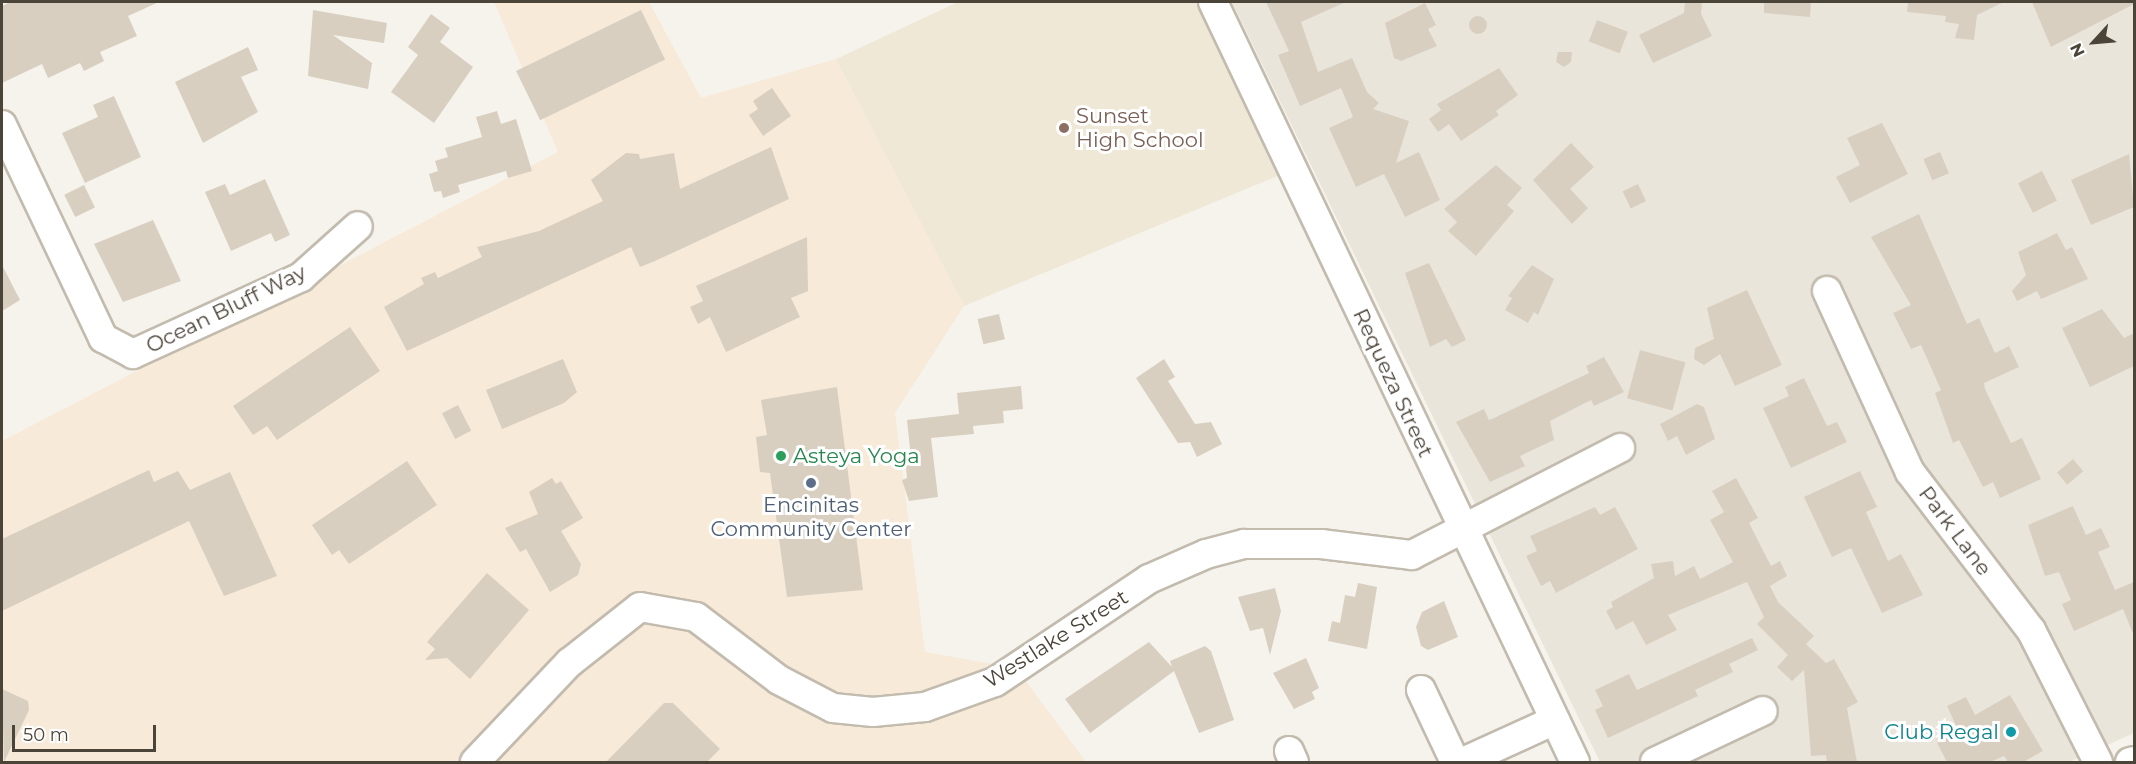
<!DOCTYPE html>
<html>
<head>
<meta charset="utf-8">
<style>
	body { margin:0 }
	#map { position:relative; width:2136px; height:764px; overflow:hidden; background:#f6f3ec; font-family:Montserrat,sans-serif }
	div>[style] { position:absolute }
	.residential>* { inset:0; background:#eae5da }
	.commercial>* { inset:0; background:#f7ead8 }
	.education>* { inset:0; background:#efe8d6 }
	.building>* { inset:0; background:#d8cfc1; transform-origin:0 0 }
	.round { border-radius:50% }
	.roads { filter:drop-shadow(2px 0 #c2bbae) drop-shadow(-2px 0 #c2bbae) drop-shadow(0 2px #c2bbae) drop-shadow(0 -2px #c2bbae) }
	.minor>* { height:28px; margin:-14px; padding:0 14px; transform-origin:14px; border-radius:14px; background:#fff }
	.dots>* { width:16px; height:16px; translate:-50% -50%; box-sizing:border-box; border:3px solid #fff; border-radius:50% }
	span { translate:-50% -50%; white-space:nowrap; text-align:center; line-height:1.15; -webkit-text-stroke:6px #fff; paint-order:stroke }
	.education-label { font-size:21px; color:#785e54 }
	.left { translate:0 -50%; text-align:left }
	.street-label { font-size:21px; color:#4b4439 }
	.leisure-label { font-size:21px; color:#27864d }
	.service-label { font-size:21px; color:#4e5e75 }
	.culture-label { font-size:21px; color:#0d838f }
	.right { translate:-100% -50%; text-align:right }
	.frame { position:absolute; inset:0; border:3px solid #4b4439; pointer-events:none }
	.north { position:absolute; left:2064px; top:12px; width:60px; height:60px; -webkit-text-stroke:4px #fff; paint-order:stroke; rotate:244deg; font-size:16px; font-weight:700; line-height:24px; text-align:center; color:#4b4439 }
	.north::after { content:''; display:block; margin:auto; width:21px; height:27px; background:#4b4439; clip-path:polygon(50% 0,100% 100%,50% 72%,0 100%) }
	.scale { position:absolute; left:12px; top:725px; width:144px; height:27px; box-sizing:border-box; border:3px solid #4b4439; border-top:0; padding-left:8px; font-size:18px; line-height:21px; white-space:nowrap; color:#4b4439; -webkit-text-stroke:4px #fff; paint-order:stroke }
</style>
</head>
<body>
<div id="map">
	<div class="residential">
		<i style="clip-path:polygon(1232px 2px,2134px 2px,2134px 733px,2069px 762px,1600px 762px)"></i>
	</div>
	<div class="commercial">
		<i style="clip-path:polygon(494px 2px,649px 2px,701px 98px,836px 59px,964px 306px,895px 413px,925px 652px,1016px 668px,1086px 762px,2px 762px,2px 441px,558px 152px)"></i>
	</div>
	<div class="education">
		<i style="clip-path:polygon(958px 2px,1197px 2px,1280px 175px,964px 306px,836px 59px)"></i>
	</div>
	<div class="building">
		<i style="clip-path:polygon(10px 2px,159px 2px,128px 16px,137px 36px,100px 52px,104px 61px,84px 71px,80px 63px,48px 78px,42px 64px,2px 83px,2px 6px)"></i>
		<i style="clip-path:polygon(1266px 2px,1346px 2px,1301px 22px,1318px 72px,1352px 58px,1367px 92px,1379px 103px,1373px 109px,1409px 121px,1396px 163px,1419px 152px,1440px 200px,1405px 217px,1384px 174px,1356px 187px,1329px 128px,1353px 117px,1341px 88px,1300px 106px,1278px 55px,1289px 51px)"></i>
		<i style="clip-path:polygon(1685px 2px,1702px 2px,1701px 14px,1712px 36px,1653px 63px,1639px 35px,1684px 13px)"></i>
		<i style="clip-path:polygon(1764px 2px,1811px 2px,1810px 17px,1764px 13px)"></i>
		<i style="clip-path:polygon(1908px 2px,2004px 2px,1977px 15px,1974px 40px,1955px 38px,1959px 24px,1945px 22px,1946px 16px,1907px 12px)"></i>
		<i style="clip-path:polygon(2032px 2px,2134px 2px,2134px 4px,2051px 47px)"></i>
		<i style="clip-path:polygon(1425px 3px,1436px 25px,1428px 29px,1437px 46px,1401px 61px,1394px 58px,1385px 23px)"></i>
		<i style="clip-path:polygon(313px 10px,387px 23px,384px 43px,333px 35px,372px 63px,368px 89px,308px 76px)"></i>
		<i style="left:641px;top:10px;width:55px;height:139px;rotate:64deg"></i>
		<i style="clip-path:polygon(431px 14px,450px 28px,440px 42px,473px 67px,434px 123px,391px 92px,418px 55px,408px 47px)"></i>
		<i class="round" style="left:1469px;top:16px;width:18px;height:18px"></i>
		<i style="left:1597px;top:20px;width:33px;height:23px;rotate:21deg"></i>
		<i style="clip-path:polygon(248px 47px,258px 70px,241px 77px,258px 112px,203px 143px,175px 82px)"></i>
		<i style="clip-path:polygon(1558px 52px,1572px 52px,1571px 62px,1564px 67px,1556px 62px)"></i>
		<i style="clip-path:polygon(1499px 68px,1518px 95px,1496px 111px,1499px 115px,1461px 141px,1449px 124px,1438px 132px,1429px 119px,1441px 110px,1437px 104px)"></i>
		<i style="clip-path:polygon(772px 88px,791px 116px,763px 136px,749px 115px,758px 109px,753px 101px)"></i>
		<i style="clip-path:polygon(114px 96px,141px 157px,85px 183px,62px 133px,98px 117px,93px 105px)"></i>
		<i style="clip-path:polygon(497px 111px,501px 124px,516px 119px,532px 171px,508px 178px,506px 171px,458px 185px,460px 192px,443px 198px,441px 191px,434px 192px,429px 174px,438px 171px,435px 161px,448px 157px,445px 148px,482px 137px,476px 117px)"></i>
		<i style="clip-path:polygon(1882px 123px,1908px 174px,1850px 203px,1836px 177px,1860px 165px,1847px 138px)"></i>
		<i style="clip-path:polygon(1571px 143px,1594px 167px,1570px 189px,1588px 208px,1572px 224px,1533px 180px)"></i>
		<i style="clip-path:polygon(771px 147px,789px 199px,655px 261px,640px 267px,631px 247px,407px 351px,384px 307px,424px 284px,421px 278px,435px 272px,438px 278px,482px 257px,477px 247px,539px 231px,603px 201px,591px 180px,626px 153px,639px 154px,640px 159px,674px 153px,680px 189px)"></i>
		<i style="left:1940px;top:152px;width:23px;height:18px;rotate:67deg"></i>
		<i style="clip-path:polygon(2129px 154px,2134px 207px,2091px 225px,2071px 180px)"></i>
		<i style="clip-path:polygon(1496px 165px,1522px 188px,1507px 205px,1514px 211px,1476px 256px,1448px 231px,1457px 222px,1444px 209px)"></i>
		<i style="left:2042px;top:171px;width:33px;height:27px;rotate:63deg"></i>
		<i style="clip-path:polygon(265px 179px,290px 235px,275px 242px,271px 233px,231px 251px,205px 192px,225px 184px,230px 195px)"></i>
		<i style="left:1638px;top:184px;width:19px;height:17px;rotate:65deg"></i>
		<i style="left:84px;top:185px;width:25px;height:22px;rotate:64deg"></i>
		<i style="clip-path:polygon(1919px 214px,1967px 324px,1979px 318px,1995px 353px,2009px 346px,2019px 367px,1984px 383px,1985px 389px,2011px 443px,2022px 438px,2041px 479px,2000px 498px,1993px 482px,1983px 487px,1959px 440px,1953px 443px,1935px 393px,1941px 390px,1921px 345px,1911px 349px,1893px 313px,1911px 305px,1871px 237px)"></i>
		<i style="clip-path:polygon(153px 220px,181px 281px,123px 302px,94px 244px)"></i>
		<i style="clip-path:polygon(2057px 233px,2066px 250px,2072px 247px,2088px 279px,2041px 299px,2037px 291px,2017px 301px,2012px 291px,2026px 275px,2018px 252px)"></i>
		<i style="clip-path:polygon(807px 237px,808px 291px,791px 298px,800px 317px,726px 352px,710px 317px,698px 324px,690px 307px,703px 301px,696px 286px)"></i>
		<i style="clip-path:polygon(1429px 263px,1466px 340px,1452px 347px,1446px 339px,1430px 347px,1405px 273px)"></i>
		<i style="clip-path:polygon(2px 265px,20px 300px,2px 311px)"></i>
		<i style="clip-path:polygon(1532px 265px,1554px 279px,1538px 315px,1534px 312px,1528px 323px,1505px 310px,1512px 298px,1508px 296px)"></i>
		<i style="clip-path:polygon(1747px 290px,1782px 365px,1735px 386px,1720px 354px,1704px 365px,1694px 359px,1695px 348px,1714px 339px,1707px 308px)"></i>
		<i style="clip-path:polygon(2102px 309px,2124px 338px,2134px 333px,2134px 366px,2090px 387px,2062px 328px)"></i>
		<i style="left:999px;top:314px;width:26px;height:22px;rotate:77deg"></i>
		<i style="clip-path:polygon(350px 327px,380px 371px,277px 440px,267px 426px,253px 435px,233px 406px)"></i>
		<i style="left:1640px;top:350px;width:47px;height:50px;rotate:15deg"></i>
		<i style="clip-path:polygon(1604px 357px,1624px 392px,1594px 406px,1591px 400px,1550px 421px,1554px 440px,1520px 456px,1525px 466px,1490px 482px,1456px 422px,1484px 409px,1489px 420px,1496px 417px,1589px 373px,1586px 366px)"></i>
		<i style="clip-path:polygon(563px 359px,577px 392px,564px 403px,502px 429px,486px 390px)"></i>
		<i style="clip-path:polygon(1164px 359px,1175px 377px,1168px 381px,1195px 424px,1211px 422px,1222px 444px,1197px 457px,1190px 442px,1178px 443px,1136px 378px)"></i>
		<i style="clip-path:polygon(1804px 378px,1827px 426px,1837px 422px,1847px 442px,1791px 468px,1763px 408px,1789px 396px,1785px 387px)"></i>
		<i style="clip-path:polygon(1021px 386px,1023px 409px,1003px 411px,1004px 423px,973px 426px,974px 434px,931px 438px,938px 497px,909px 501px,902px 480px,907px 478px,905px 458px,911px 458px,907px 420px,959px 414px,957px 393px)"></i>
		<i style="clip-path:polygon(837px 387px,863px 590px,787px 597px,770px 473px,760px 472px,756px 437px,767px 435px,761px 400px)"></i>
		<i style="clip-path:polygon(1697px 404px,1704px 407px,1715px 439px,1686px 455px,1677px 436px,1668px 441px,1660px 424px)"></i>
		<i style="left:458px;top:405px;width:29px;height:18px;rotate:63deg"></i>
		<i style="left:2073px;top:459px;width:16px;height:21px;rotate:50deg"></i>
		<i style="clip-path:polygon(407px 461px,437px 505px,349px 564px,339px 550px,332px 555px,312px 525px)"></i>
		<i style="clip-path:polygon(149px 470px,154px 482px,178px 471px,190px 490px,230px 472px,277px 576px,224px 596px,189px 521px,2px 611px,2px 539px)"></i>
		<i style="clip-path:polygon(1860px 471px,1877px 507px,1866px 512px,1888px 561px,1901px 554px,1923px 595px,1882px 613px,1851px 548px,1832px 557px,1804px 497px)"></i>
		<i style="clip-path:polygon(552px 478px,556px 484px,561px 481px,583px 518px,561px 531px,581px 564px,578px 575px,550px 592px,526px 549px,520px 552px,505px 528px,538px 514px,529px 492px)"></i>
		<i style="clip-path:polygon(1736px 478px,1758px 518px,1749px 523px,1771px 566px,1780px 561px,1787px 576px,1770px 586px,1778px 602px,1814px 636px,1806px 644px,1826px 663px,1834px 659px,1858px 702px,1847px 708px,1857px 762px,1827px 762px,1826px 755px,1811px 756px,1804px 670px,1792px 681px,1777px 667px,1788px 655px,1757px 624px,1764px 617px,1747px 582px,1668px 615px,1677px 630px,1646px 645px,1633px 621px,1616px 630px,1606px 611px,1613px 607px,1611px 602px,1654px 578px,1651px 564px,1673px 561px,1675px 576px,1694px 566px,1700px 579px,1733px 562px,1710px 520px,1724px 512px,1712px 491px)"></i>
		<i style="clip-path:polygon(2073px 506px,2086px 535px,2101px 528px,2110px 547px,2098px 552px,2115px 590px,2134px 582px,2134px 636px,2123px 609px,2074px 631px,2062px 604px,2071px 600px,2059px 572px,2045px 576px,2028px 525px)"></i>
		<i style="clip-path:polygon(1595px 507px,1600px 515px,1615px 507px,1638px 549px,1556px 593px,1550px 581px,1541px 586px,1526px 556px,1537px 551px,1530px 536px)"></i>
		<i style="clip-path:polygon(487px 573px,529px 610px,470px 679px,447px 658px,425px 660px,435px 649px,427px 642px)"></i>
		<i style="clip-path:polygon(1358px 583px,1377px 587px,1367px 649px,1328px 641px,1332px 621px,1340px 623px,1345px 595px,1355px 597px)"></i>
		<i style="clip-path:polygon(1275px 588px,1281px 611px,1270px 655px,1263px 628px,1250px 631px,1238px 597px)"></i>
		<i style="clip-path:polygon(1444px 601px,1458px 637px,1428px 650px,1421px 646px,1416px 627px,1422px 612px)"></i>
		<i style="clip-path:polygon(1752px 638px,1758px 650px,1729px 664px,1733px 672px,1695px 690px,1698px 696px,1608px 738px,1595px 710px,1603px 706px,1595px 690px,1629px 674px,1637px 690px)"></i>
		<i style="clip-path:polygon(1149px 642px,1172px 667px,1170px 661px,1205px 646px,1211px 651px,1234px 720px,1199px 733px,1174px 671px,1090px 733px,1065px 699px)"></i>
		<i style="clip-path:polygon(1306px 658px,1319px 688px,1312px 692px,1315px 699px,1294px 709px,1273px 673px)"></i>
		<i style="clip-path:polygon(2px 689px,28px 701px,29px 710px,4px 762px)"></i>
		<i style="clip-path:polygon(2010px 695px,2043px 751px,2023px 762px,2008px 762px,2004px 756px,1990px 762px,1947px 762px,1937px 743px,1959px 732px,1947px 706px,1966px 697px,1975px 715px)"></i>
		<i style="clip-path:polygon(664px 703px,673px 703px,720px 749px,707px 762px,606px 762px)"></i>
	</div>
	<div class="roads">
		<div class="minor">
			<i style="left:1213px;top:2px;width:842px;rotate:64.53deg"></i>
			<i style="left:2px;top:125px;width:236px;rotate:64.6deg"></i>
			<i style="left:103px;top:338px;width:34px;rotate:28deg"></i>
			<i style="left:133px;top:354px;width:185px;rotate:-24.6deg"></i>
			<i style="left:301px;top:277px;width:76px;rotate:-41.8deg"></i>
			<i style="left:1827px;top:291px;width:199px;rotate:65.4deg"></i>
			<i style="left:1910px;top:472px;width:199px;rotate:52.6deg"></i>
			<i style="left:2031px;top:630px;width:148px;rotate:63.1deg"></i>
			<i style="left:1421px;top:690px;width:80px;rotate:64.7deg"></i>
			<i style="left:1289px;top:751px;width:12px;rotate:66deg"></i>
			<i style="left:475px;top:762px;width:137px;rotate:-46.5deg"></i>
			<i style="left:569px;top:663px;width:90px;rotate:-38.3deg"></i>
			<i style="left:640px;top:607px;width:57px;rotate:10.1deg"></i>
			<i style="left:696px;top:617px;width:104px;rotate:37.2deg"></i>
			<i style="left:779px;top:680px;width:61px;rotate:27.4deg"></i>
			<i style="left:833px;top:708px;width:40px;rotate:5.7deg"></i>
			<i style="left:873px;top:712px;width:52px;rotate:-5.5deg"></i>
			<i style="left:925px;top:707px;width:74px;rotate:-19.7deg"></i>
			<i style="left:995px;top:682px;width:185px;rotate:-33.8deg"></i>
			<i style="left:1149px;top:579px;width:62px;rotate:-23.7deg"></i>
			<i style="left:1206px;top:554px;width:39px;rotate:-15deg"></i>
			<i style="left:1244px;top:544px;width:77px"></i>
			<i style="left:1321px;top:544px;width:92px;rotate:6.9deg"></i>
			<i style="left:1412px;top:555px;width:234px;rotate:-27.2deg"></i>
			<i style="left:1463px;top:762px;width:101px;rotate:-24.5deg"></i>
			<i style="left:1655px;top:762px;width:119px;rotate:-25.3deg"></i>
			<i style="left:2130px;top:762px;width:4px;rotate:-14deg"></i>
		</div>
	</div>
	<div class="dots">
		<i style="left:1064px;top:128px;background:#8d6e63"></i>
		<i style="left:781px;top:456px;background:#2e9e5b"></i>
		<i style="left:811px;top:483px;background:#5c6f8a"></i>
		<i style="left:2011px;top:732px;background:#0f9aa8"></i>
	</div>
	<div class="education-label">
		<span class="left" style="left:1076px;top:128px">Sunset<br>High School</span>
	</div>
	<div class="street-label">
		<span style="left:226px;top:309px;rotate:-26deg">Ocean Bluff Way</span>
		<span style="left:1393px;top:383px;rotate:65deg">Requeza Street</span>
		<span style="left:1955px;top:531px;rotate:53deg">Park Lane</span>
		<span style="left:1056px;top:639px;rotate:-32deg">Westlake Street</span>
	</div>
	<div class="leisure-label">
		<span class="left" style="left:793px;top:456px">Asteya Yoga</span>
	</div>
	<div class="service-label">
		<span style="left:811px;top:517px">Encinitas<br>Community Center</span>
	</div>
	<div class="culture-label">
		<span class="right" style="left:1999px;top:732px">Club Regal</span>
	</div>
	<div class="frame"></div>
	<div class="north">N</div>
	<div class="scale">50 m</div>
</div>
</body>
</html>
